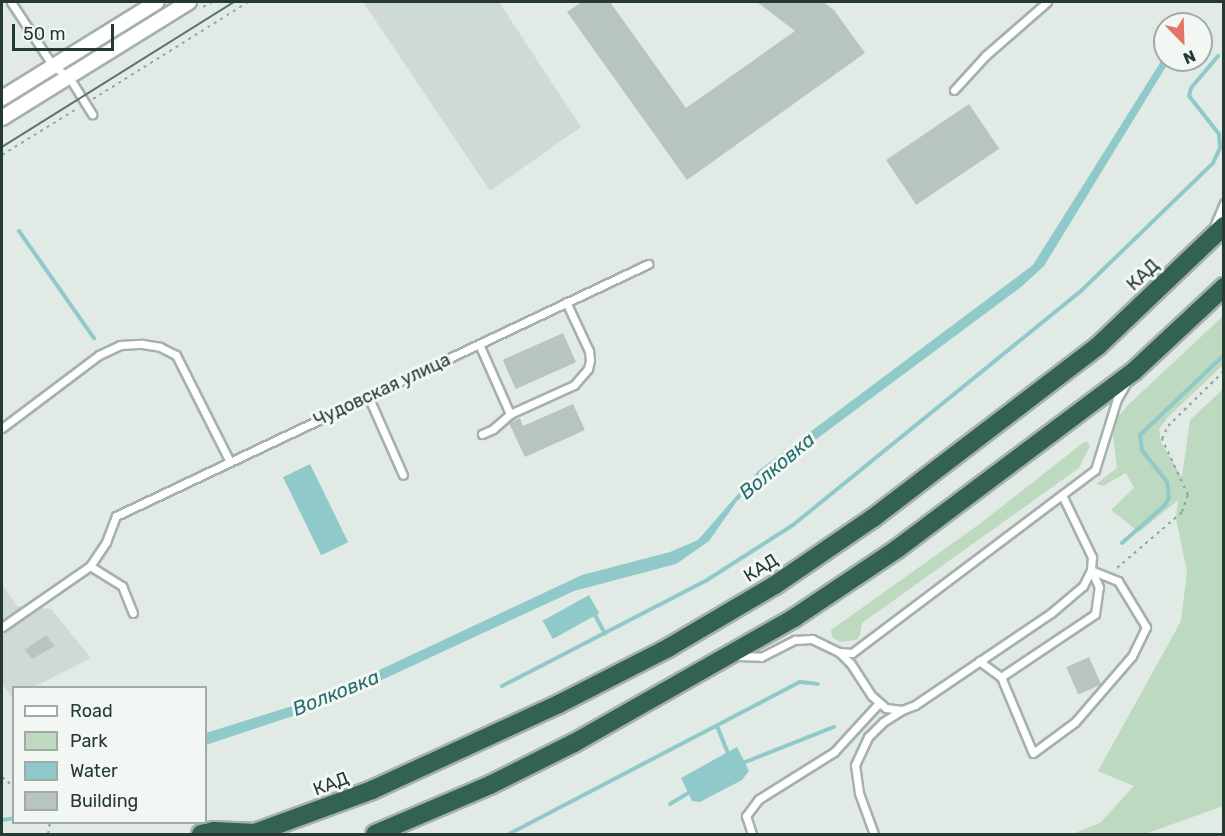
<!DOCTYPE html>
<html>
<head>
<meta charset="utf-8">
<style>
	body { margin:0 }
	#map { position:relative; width:1225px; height:836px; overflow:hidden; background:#e2eae5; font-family:Rubik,sans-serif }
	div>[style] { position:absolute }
	.built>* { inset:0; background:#d0dad4 }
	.green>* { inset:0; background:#bdd9c0 }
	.water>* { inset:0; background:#90c9ca; transform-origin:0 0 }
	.stream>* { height:4px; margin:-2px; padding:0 2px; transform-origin:2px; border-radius:2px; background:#90c9ca }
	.building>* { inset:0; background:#b7c5be; transform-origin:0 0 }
	.path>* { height:2px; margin-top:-1px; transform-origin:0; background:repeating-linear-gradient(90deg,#86aa9a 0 3px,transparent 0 7.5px) }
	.roads { filter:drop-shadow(2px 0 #a5b1ab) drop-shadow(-2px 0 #a5b1ab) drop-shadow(0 2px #a5b1ab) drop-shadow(0 -2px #a5b1ab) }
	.lane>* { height:7px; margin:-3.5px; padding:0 3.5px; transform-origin:3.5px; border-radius:3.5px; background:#fff }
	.street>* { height:14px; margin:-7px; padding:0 7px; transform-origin:7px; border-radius:7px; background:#fff }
	.highway>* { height:18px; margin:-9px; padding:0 9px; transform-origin:9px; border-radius:9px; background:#336252 }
	.tram>* { height:1.5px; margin:-0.75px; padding:0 0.75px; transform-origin:0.75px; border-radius:0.75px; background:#5e756b }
	span { translate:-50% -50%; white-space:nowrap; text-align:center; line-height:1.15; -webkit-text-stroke:6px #f2f7f4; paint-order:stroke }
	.street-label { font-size:18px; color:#243930 }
	.water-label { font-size:20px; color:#256d6e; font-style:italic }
	.frame { position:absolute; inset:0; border:3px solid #243930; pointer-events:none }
	.legend { position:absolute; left:12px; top:686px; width:195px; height:138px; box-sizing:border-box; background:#f2f7f4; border:2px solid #a0aba6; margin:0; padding:8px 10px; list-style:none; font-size:18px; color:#243930 }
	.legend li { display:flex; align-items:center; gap:12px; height:30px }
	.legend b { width:30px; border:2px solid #a0aba6 }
	.north { position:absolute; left:1153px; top:12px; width:60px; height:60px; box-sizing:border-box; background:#f2f7f4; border:2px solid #a0aba6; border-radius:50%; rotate:157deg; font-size:16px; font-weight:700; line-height:24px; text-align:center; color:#243930 }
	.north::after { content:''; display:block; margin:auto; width:21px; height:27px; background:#e27468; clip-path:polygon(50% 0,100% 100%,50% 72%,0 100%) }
	.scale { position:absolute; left:12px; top:24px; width:102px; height:27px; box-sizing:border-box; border:3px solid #243930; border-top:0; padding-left:8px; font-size:18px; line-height:21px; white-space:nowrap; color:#243930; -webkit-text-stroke:4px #f2f7f4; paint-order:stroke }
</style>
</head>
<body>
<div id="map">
	<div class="built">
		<i style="clip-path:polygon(363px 2px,499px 2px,581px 127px,490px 191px)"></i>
		<i style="clip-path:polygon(2px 584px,17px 606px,51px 609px,91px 658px,34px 687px,14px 688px,13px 698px,2px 684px)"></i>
	</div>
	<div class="green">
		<i style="clip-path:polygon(1223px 316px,1223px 365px,1169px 416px,1159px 429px,1161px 442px,1182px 477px,1190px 420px,1223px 389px,1223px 806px,1145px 834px,1072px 834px,1100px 823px,1134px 786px,1098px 771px,1181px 621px,1187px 572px,1176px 518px,1178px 500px,1139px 532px,1111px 510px,1134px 488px,1126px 473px,1103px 486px,1096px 484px,1117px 468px,1113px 435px,1117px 418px,1128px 405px)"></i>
		<i style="clip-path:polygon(1084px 442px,1088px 442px,1090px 446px,1079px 468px,862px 623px,860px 635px,856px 640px,840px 642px,832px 637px,831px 630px,981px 523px)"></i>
	</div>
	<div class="water">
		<i style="clip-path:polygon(1165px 55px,1165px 60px,1170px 60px,1044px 266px,1021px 287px,768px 475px,737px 501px,709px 541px,676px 564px,574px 591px,332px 703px,206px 745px,206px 733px,324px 696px,582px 575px,670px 552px,698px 540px,758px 471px,1033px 265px)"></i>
		<i style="left:310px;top:464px;width:87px;height:30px;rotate:64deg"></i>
		<i style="left:589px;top:595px;width:21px;height:53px;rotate:61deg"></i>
		<i style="clip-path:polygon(737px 747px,749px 771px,742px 780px,700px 802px,692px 801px,681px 778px)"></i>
	</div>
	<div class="stream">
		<i style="left:19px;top:231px;width:131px;rotate:55deg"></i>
		<i style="left:1122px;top:543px;width:56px;rotate:-41.4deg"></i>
		<i style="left:1164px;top:506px;width:9px;rotate:-58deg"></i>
		<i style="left:1169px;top:498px;width:16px;rotate:-97deg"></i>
		<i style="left:1167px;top:482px;width:41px;rotate:-128deg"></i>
		<i style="left:1142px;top:450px;width:15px;rotate:-98deg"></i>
		<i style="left:1140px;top:435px;width:116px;rotate:-43.6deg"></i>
		<i style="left:595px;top:615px;width:21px;rotate:62deg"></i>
		<i style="left:502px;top:686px;width:231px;rotate:-27.3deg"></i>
		<i style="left:707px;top:580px;width:102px;rotate:-32.6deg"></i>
		<i style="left:793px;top:525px;width:372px;rotate:-39.1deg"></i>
		<i style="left:1082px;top:290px;width:182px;rotate:-44.1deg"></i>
		<i style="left:1213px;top:163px;width:17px;rotate:-65deg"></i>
		<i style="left:1220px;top:148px;width:14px;rotate:-94deg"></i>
		<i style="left:1219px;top:134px;width:48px;rotate:-128.3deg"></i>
		<i style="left:1189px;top:96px;width:8px;rotate:-76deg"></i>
		<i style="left:1191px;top:88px;width:42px;rotate:-49.8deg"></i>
		<i style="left:717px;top:726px;width:32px;rotate:68deg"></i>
		<i style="left:740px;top:764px;width:101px;rotate:-21.5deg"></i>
		<i style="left:670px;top:804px;width:26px;rotate:-31deg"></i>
		<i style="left:2px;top:820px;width:12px;rotate:-9deg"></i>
		<i style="left:509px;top:834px;width:328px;rotate:-27.6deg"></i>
		<i style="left:800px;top:682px;width:18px;rotate:6deg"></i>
	</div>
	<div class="building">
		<i style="clip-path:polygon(582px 2px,610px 2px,686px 108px,795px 31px,757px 2px,823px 2px,834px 10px,865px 53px,687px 180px,567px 12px)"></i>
		<i style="left:969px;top:104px;width:54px;height:100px;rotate:56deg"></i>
		<i style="left:563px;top:333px;width:32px;height:66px;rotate:66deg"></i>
		<i style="clip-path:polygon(573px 404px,585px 430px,525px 457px,509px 423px,520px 418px,523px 426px)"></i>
		<i style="clip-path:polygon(46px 635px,55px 646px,32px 659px,25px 650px)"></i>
		<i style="left:1089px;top:657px;width:30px;height:25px;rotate:66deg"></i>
	</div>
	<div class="path">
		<i style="left:203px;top:7px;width:10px;rotate:-29deg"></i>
		<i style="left:93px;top:99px;width:183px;rotate:-32deg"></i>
		<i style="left:2px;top:155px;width:89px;rotate:-31.7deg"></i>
		<i style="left:1117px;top:568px;width:86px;rotate:-40.7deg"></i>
		<i style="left:1182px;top:512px;width:18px;rotate:-71deg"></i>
		<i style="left:1188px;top:495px;width:62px;rotate:-114.9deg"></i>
		<i style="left:1162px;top:439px;width:14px;rotate:-65deg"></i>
		<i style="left:1168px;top:426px;width:78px;rotate:-44.5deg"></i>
		<i style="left:2px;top:777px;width:16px;rotate:40deg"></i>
		<i style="left:48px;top:834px;width:12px;rotate:-81deg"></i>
	</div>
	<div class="roads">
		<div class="lane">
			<i style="left:11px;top:2px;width:77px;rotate:56.7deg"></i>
			<i style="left:53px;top:66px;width:19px;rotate:35deg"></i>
			<i style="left:69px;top:77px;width:44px;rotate:58.1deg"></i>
			<i style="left:954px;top:90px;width:46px;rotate:-47.6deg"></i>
			<i style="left:985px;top:56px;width:82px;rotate:-41.1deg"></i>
			<i style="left:1213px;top:229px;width:28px;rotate:-67deg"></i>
			<i style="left:479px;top:344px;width:77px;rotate:66.1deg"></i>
			<i style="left:510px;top:414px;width:70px;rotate:-24.4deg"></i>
			<i style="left:574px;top:385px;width:21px;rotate:-49deg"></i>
			<i style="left:588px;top:369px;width:9px;rotate:-77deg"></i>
			<i style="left:590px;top:360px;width:9px;rotate:-96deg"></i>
			<i style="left:589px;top:351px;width:54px;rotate:-115.1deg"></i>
			<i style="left:368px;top:396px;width:86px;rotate:66.1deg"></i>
			<i style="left:2px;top:428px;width:121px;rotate:-37deg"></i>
			<i style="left:99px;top:355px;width:23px;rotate:-25deg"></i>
			<i style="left:120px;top:345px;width:22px;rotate:-3deg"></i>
			<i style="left:142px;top:344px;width:18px;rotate:9deg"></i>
			<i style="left:160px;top:347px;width:18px;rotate:27deg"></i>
			<i style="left:176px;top:355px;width:120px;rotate:63.2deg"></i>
			<i style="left:482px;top:434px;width:12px;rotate:-24deg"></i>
			<i style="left:493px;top:429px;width:23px;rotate:-41deg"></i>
			<i style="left:90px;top:566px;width:38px;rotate:32deg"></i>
			<i style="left:122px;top:586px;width:29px;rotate:68deg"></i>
			<i style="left:2px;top:627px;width:107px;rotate:-34.7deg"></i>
			<i style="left:90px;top:566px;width:29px;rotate:-56deg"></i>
			<i style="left:106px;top:542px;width:28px;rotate:-69deg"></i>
			<i style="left:116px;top:516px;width:589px;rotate:-25.35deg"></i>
			<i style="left:839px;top:652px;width:17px;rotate:45deg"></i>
			<i style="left:851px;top:664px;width:38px;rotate:57deg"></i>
			<i style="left:872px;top:696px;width:18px;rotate:41deg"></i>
			<i style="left:886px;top:708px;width:16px;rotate:7deg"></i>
			<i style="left:902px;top:710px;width:14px;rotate:-21deg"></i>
			<i style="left:915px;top:705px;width:164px;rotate:-34.1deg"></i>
			<i style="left:1051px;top:613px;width:42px;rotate:-40.2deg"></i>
			<i style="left:1083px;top:586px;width:18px;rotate:-63deg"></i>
			<i style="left:1091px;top:570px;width:13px;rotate:-86deg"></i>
			<i style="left:1092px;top:557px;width:69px;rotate:-115.8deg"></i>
			<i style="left:737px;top:656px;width:24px;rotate:2deg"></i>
			<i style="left:761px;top:657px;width:38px;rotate:-27deg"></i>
			<i style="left:795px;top:640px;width:17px;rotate:-3deg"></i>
			<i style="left:812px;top:639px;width:30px;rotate:26deg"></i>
			<i style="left:839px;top:652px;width:13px;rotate:4deg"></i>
			<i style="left:852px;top:653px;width:304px;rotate:-37deg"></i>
			<i style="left:1095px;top:470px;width:74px;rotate:-72.8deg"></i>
			<i style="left:1117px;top:399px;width:16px;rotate:-60deg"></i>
			<i style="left:979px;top:661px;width:27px;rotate:36deg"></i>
			<i style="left:1001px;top:677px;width:113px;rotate:-33.8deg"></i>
			<i style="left:1095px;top:614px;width:27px;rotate:-82deg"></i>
			<i style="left:1099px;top:587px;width:19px;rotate:-115deg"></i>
			<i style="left:1001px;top:677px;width:82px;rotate:67.2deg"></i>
			<i style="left:1033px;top:753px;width:52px;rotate:-36.4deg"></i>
			<i style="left:1075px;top:722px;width:87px;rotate:-49.2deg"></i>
			<i style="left:1132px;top:656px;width:32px;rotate:-64deg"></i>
			<i style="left:1146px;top:627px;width:54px;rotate:-121.3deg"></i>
			<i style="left:1118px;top:581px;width:29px;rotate:-158deg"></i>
			<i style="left:752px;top:834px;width:19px;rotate:-108deg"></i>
			<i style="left:746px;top:816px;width:21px;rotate:-53deg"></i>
			<i style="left:759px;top:799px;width:89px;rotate:-32.1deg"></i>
			<i style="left:834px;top:752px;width:67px;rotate:-47.4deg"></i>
			<i style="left:874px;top:834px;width:44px;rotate:-110.1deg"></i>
			<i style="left:859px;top:793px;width:28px;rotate:-98deg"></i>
			<i style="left:855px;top:765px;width:31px;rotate:-65deg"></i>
			<i style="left:868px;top:737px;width:21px;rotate:-45deg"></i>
			<i style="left:883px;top:722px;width:22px;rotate:-32deg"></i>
		</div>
		<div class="street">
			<i style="left:2px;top:98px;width:182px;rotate:-31.8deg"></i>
			<i style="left:2px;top:118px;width:220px;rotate:-31.8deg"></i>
		</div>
		<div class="highway">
			<i style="left:201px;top:834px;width:13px;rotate:-13deg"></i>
			<i style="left:214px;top:831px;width:41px;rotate:2.8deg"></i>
			<i style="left:252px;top:834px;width:128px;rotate:-20.1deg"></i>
			<i style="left:372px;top:790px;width:206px;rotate:-24.7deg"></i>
			<i style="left:559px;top:704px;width:123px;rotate:-27.2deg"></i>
			<i style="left:668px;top:648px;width:124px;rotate:-30.5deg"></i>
			<i style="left:775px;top:585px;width:119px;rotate:-34.4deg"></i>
			<i style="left:873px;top:518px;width:283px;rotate:-37.4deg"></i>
			<i style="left:1098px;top:346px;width:174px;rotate:-43.6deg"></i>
			<i style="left:375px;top:834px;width:125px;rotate:-23.1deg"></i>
			<i style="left:490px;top:785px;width:94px;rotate:-26.6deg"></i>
			<i style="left:574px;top:743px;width:253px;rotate:-29.6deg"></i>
			<i style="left:794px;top:618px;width:124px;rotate:-33.8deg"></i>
			<i style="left:897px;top:549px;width:295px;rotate:-36.9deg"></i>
			<i style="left:1133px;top:372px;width:125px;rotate:-43deg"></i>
		</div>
	</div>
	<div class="tram">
		<i style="left:2px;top:147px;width:274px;rotate:-32deg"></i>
	</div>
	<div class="street-label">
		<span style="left:1143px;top:275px;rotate:-43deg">КАД</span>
		<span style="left:382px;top:390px;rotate:-25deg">Чудовская улица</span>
		<span style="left:761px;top:568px;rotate:-32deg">КАД</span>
		<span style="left:331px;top:784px;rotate:-21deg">КАД</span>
	</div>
	<div class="water-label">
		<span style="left:777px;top:466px;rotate:-40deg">Волковка</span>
		<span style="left:336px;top:693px;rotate:-22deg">Волковка</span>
	</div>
	<div class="frame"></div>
	<ul class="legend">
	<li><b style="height:8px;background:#fff"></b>Road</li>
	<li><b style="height:16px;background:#bdd9c0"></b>Park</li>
	<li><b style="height:16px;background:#90c9ca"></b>Water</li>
	<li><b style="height:16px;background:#b7c5be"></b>Building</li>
	</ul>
	<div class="north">N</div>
	<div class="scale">50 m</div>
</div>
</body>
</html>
